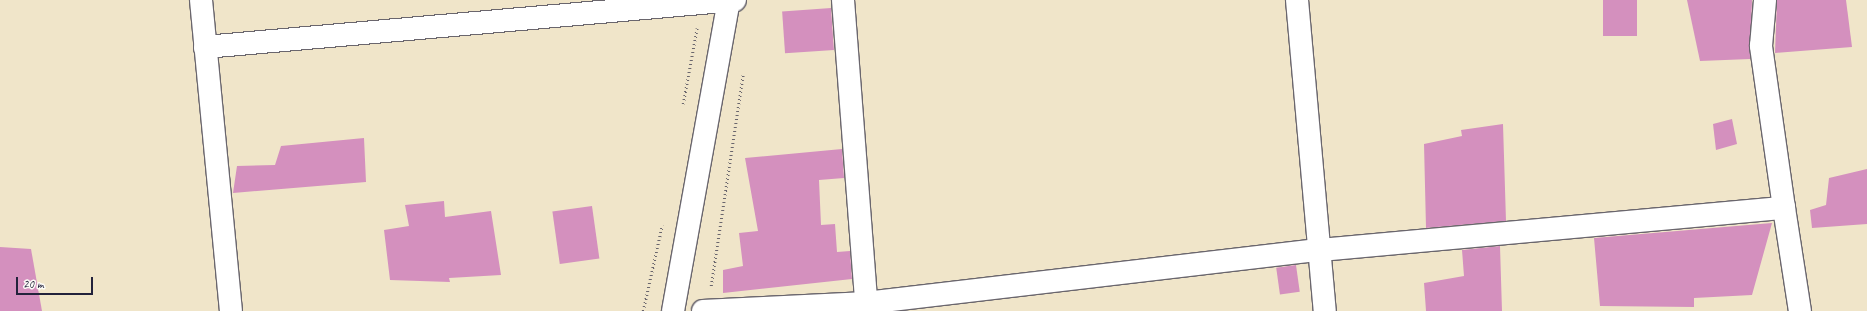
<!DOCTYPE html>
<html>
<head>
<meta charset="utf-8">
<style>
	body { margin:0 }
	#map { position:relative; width:1867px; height:311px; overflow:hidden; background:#f0e5c9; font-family:Caveat,sans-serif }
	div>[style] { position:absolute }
	.building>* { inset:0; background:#d490be; transform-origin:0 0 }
	.path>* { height:2.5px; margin-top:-1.25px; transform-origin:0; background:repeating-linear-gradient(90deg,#6a666d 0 1px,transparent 0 4px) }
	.roads { filter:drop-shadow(1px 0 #6a666d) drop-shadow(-1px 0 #6a666d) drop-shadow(0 1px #6a666d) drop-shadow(0 -1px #6a666d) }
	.minor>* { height:22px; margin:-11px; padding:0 11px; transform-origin:11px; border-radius:11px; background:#fff }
	.tertiary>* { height:22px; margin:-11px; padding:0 11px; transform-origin:11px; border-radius:11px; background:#fff }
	span { translate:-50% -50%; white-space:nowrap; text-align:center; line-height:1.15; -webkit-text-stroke:3px #fdfcf7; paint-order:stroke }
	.scale { position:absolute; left:16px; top:277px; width:77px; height:18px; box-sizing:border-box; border:2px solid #22223b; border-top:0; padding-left:5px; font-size:12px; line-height:14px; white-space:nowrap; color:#22223b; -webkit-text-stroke:3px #fdfcf7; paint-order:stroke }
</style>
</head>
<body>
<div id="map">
	<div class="building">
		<i style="left:1603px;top:0;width:34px;height:36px"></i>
		<i style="clip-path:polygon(1687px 0,1752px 0,1750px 59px,1700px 61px)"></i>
		<i style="clip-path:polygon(1777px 0,1846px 0,1852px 47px,1775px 53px)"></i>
		<i style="left:831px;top:8px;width:42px;height:49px;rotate:86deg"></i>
		<i style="clip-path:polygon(1732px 119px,1737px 144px,1716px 150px,1713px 124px)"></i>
		<i style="clip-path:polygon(1503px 124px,1506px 221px,1426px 228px,1424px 144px,1462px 136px,1461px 130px)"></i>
		<i style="clip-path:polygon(364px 138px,366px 182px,233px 193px,237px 166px,275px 165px,281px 146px)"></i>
		<i style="clip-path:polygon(842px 149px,844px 178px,819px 180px,821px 225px,835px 224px,837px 252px,850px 251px,852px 279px,723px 293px,723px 270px,743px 266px,739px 233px,758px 231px,745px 158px)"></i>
		<i style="clip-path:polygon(1867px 169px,1867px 224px,1812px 228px,1810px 210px,1826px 205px,1829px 178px)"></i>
		<i style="clip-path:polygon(444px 201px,445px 217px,491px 211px,501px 275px,449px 278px,450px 282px,390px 280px,384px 230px,409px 226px,405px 205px)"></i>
		<i style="left:592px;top:206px;width:53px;height:40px;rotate:82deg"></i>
		<i style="clip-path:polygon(1772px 223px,1752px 295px,1694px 298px,1694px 307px,1600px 306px,1594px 238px)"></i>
		<i style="clip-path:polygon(1500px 246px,1502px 311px,1426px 311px,1424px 283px,1464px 276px,1462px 250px)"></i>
		<i style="clip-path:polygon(0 247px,31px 249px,42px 311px,0 311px)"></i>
		<i style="left:1296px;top:265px;width:27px;height:20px;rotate:82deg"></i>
	</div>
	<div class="path">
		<i style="left:683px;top:104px;width:77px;rotate:-79.6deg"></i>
		<i style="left:711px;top:286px;width:214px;rotate:-81.4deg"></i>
		<i style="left:643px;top:311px;width:88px;rotate:-77.5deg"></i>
	</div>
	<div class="roads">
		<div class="minor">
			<i style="left:201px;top:0;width:312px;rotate:84.5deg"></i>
			<i style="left:843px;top:0;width:312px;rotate:85.6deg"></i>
			<i style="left:1297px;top:0;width:312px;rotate:84.9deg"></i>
			<i style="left:205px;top:47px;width:532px;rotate:-5.07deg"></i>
			<i style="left:1784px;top:208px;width:104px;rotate:81.2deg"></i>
			<i style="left:703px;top:311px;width:163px;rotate:-2.8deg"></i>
			<i style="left:866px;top:303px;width:457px;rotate:-6.7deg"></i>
			<i style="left:1320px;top:250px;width:466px;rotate:-5.2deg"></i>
			<i style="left:1784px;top:208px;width:164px;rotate:-98.1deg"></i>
			<i style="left:1761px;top:46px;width:46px;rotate:-85deg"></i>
		</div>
		<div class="tertiary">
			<i style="left:673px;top:311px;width:316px;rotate:-79.8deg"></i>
		</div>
	</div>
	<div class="scale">20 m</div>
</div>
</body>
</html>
